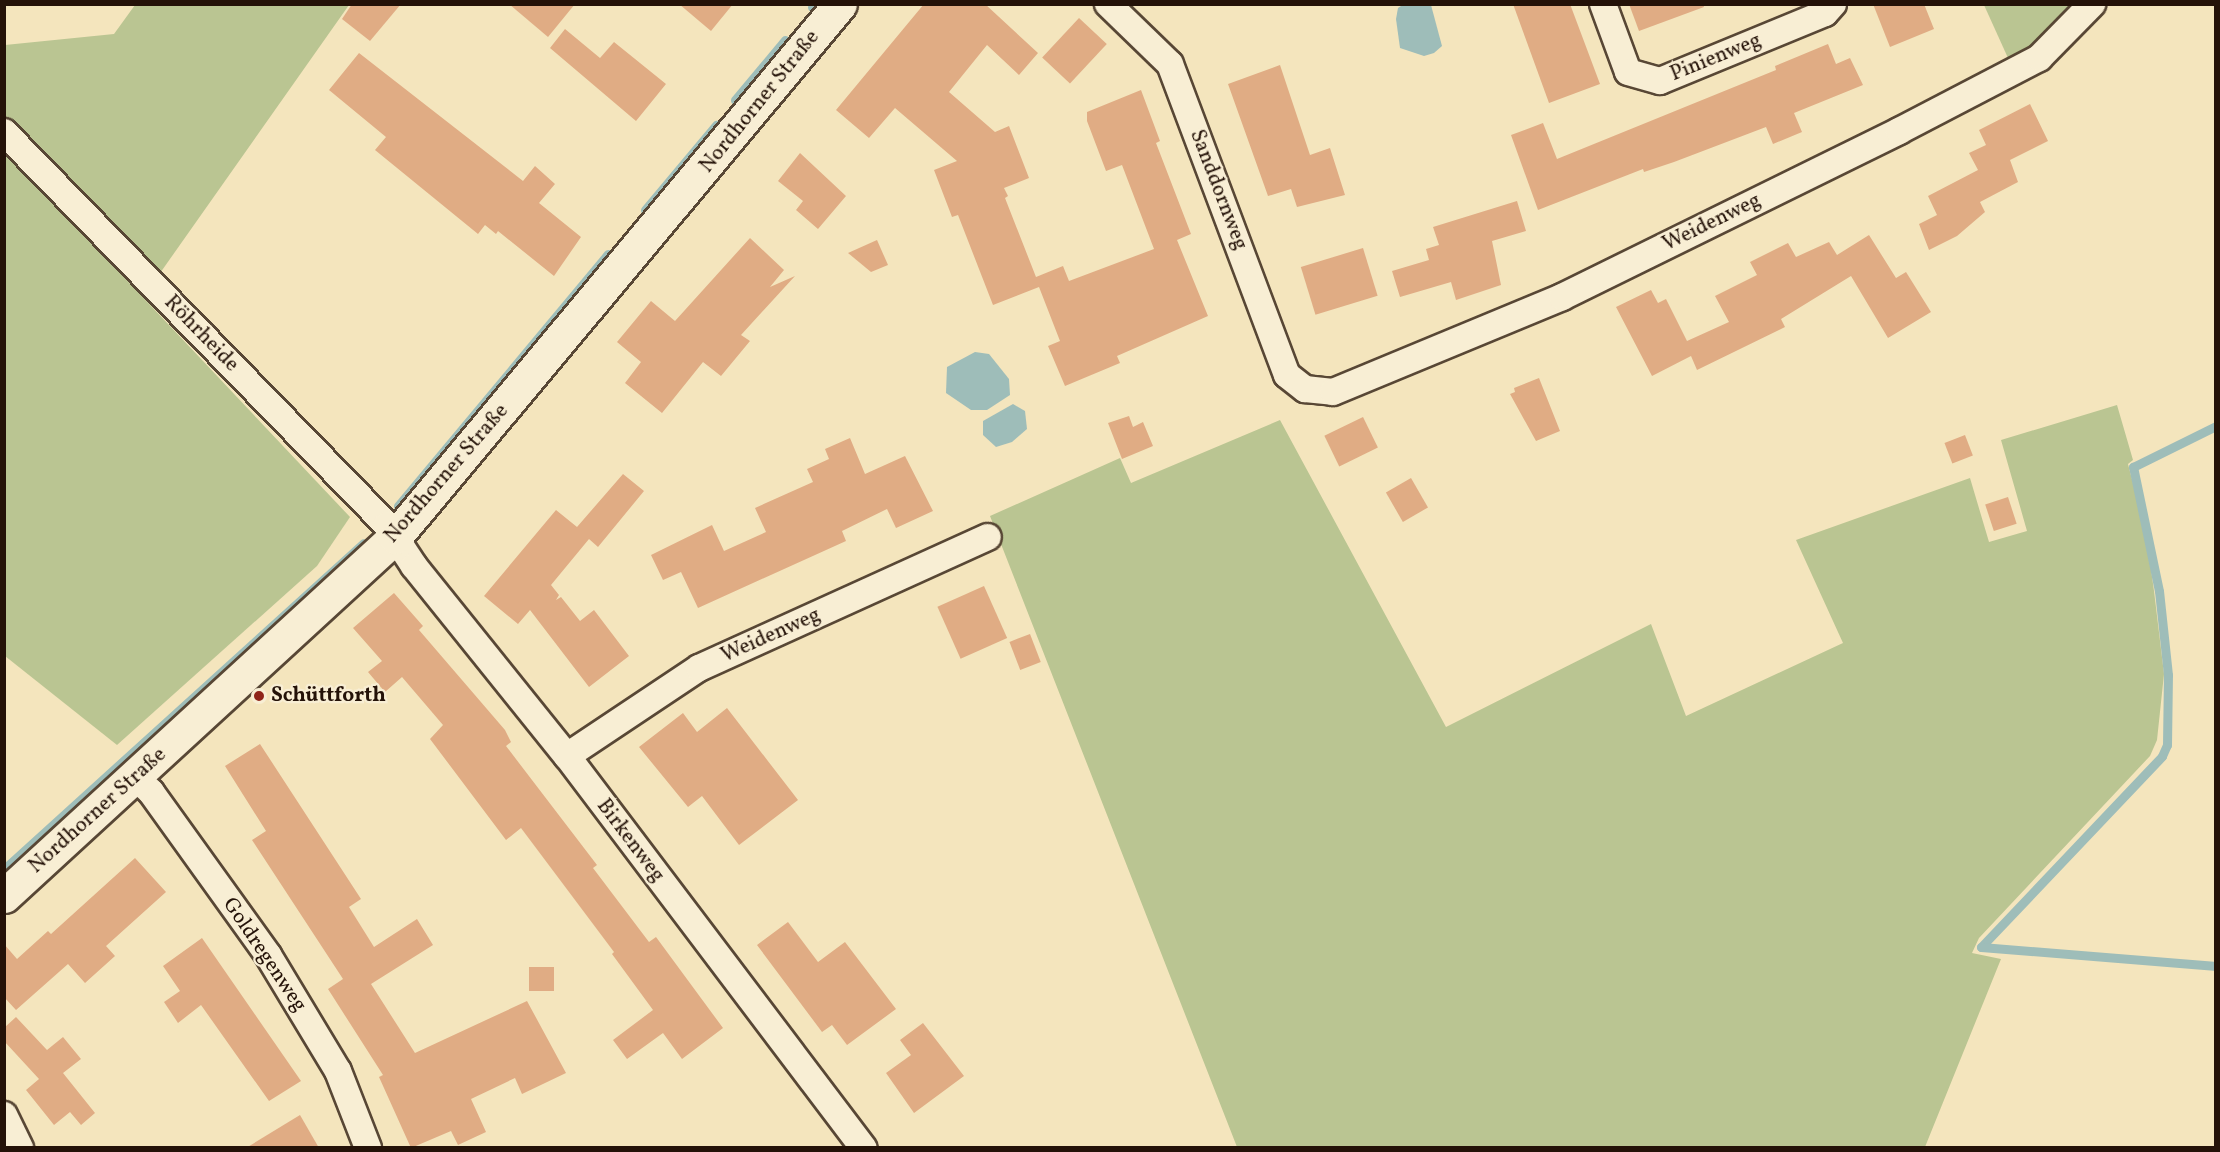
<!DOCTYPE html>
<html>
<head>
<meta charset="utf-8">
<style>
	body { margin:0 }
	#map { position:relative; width:2220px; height:1152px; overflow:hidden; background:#f4e5bd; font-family:Vollkorn,serif }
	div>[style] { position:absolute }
	.green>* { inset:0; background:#bac592 }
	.water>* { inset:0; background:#9ebdb9 }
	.stream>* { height:9px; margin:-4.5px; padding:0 4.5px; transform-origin:4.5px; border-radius:4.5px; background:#9ebdb9 }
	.building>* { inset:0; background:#e0ac84; transform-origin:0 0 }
	.roads { filter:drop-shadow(2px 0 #584735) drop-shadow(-2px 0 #584735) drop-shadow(0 2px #584735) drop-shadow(0 -2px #584735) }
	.street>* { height:26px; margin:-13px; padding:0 13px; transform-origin:13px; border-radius:13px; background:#f8eed4 }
	.secondary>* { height:33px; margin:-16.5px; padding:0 16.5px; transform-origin:16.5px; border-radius:16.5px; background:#f8eed4 }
	.dots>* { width:16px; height:16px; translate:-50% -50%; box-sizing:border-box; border:3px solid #f8eed4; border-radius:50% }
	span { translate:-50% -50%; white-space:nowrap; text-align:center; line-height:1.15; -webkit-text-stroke:4.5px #f8eed4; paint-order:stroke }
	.street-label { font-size:21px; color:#241208 }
	.poi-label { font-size:21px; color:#241208; font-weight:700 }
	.left { translate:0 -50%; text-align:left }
	.frame { position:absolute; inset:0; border:6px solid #241208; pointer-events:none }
</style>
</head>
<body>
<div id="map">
	<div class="green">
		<i style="clip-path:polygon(135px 5px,349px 5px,158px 276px,5px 116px,5px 45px,114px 34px)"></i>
		<i style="clip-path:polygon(1984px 5px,2070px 5px,2036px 42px,2008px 58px)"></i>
		<i style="clip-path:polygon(5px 151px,350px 517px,317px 566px,117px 745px,5px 656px)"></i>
		<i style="clip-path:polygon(2117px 405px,2133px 460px,2128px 464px,2146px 534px,2154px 591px,2164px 674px,2157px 740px,2150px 756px,1979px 938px,1972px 953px,2001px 959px,1925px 1147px,1237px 1147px,990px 516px,1120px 458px,1131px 483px,1280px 420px,1446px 727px,1651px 624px,1686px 716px,1843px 643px,1796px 540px,1970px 478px,1989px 542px,2027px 531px,2001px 440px)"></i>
	</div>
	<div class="water">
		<i style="clip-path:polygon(1404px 4px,1431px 5px,1442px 46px,1434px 53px,1424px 56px,1400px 48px,1396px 19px,1398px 8px)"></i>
		<i style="clip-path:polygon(975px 352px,989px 354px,1009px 379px,1010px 395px,987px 410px,971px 410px,946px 393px,947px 367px)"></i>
		<i style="clip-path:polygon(1013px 404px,1025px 411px,1027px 429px,1012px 442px,996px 447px,983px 435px,983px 421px)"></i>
	</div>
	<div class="stream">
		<i style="left:812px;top:7px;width:4px;rotate:-45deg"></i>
		<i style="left:735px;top:100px;width:78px;rotate:-50.2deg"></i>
		<i style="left:645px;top:210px;width:111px;rotate:-50.1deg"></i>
		<i style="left:398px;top:506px;width:328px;rotate:-50.2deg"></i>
		<i style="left:4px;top:869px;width:485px;rotate:-42.2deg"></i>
		<i style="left:1981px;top:947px;width:263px;rotate:-46.5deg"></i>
		<i style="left:2162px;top:756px;width:12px;rotate:-66deg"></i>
		<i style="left:2167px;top:745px;width:70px;rotate:-89.2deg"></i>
		<i style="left:2168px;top:675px;width:84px;rotate:-96.1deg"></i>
		<i style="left:2159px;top:591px;width:127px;rotate:-101.8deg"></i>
		<i style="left:2133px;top:467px;width:93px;rotate:-26.3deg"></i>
		<i style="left:1981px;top:947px;width:236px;rotate:4.6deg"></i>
	</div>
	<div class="building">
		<i style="clip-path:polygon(352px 4px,401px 4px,370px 41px,342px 19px)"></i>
		<i style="clip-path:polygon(509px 4px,575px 4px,548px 37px)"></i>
		<i style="clip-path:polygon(679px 4px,733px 4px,711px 31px)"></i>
		<i style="clip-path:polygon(924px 4px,985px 4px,1038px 53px,1019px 75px,987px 45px,949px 92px,995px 132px,1009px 126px,1029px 178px,1004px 188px,1008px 196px,1005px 198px,1036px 277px,1063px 266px,1069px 281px,1154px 249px,1122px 165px,1106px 171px,1087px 121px,1087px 112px,1141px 90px,1160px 141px,1156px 143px,1191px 234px,1177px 240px,1208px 316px,1117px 356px,1120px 363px,1065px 386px,1048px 346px,1060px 341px,1039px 287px,993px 305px,958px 215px,952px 217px,934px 170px,957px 161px,895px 108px,869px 138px,836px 110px)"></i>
		<i style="clip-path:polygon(1513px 4px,1570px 4px,1600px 84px,1549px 103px)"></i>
		<i style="clip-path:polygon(1629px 4px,1703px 4px,1704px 7px,1639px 31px)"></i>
		<i style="clip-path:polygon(1873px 4px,1924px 4px,1934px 29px,1890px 47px)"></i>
		<i style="left:1079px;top:18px;width:38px;height:54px;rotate:43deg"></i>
		<i style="clip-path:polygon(565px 29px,600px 58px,614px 42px,666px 84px,636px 121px,550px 48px)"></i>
		<i style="clip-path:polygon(1828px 44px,1836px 64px,1850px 58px,1863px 85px,1794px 113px,1802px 132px,1773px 144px,1766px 127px,1674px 162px,1644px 172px,1643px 169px,1538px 210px,1511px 135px,1543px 123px,1557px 159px,1776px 70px,1775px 66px)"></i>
		<i style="clip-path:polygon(359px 53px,523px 181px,535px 166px,555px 184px,539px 203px,581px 237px,554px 276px,498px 231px,496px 234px,485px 225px,478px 234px,375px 150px,386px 137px,329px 90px)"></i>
		<i style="clip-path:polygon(1280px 65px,1310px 155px,1330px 148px,1345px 195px,1297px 207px,1291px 189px,1268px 196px,1228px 84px)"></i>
		<i style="clip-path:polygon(2030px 104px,2048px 141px,2010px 160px,2018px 182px,1980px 202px,1985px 212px,1957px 236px,1929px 250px,1919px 224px,1937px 215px,1928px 196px,1978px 170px,1969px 153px,1986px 145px,1979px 130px)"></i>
		<i style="clip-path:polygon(800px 153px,846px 196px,818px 229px,796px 210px,803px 201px,778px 181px)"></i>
		<i style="clip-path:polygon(1517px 201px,1526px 231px,1492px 241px,1501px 285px,1456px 300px,1451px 282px,1400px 297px,1392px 271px,1429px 260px,1426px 249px,1439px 245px,1433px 227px)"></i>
		<i style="clip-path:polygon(1869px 235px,1896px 278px,1906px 272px,1931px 312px,1888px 338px,1851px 276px,1781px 319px,1785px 327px,1697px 370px,1691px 356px,1652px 376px,1616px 307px,1651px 290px,1658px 303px,1666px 299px,1687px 341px,1729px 322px,1715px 296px,1757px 275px,1750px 262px,1788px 243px,1796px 257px,1829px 242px,1837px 255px)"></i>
		<i style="clip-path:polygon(750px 238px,784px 270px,770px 287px,795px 276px,741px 335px,750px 341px,721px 376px,703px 362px,662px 413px,625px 383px,641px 362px,617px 342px,651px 301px,675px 321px)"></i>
		<i style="clip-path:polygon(877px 240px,888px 265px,871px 272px,848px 253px)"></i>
		<i style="left:1363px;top:248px;width:50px;height:65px;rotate:73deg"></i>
		<i style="clip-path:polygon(1539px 378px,1560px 431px,1536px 441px,1510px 394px,1515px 392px,1514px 388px)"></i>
		<i style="clip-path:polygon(1129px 416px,1133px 427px,1143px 422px,1153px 446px,1122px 459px,1108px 423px)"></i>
		<i style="left:1363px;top:417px;width:34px;height:43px;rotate:64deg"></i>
		<i style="left:1965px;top:435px;width:22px;height:22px;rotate:69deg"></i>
		<i style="clip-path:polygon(850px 438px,865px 474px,905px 456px,933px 511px,896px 528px,887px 509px,842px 531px,846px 541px,698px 608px,681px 572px,663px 580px,651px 555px,712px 525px,724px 551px,766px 532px,755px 508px,813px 482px,807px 469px,829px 459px,825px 449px)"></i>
		<i style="clip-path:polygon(623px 474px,644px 491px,598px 547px,589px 539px,551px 585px,559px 595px,556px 600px,561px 597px,580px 621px,594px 610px,629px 656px,589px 687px,530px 610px,518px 624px,484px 596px,556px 510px,577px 527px)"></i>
		<i style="left:1411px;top:478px;width:34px;height:29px;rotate:60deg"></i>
		<i style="left:2008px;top:497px;width:28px;height:24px;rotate:72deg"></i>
		<i style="left:984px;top:586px;width:57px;height:51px;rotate:66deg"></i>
		<i style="clip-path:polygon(394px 593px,423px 626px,419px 630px,505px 730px,511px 742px,506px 746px,597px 865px,593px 868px,649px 942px,656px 937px,723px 1028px,682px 1059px,663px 1033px,627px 1059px,613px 1040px,653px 1010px,612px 954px,614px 952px,521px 828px,506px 840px,430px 739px,443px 725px,402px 677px,385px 692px,368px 672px,382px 661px,353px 628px)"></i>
		<i style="left:1030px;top:634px;width:30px;height:22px;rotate:69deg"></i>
		<i style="clip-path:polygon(727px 708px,798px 800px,739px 845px,702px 796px,688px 807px,639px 747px,683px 713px,697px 732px)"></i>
		<i style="clip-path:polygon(260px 744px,361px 899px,349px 907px,374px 947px,417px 919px,433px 945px,371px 984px,415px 1053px,527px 1001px,566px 1073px,522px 1094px,515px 1078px,471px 1099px,486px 1132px,458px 1145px,451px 1131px,411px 1148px,379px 1077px,383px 1075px,328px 989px,343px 979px,252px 840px,266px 831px,225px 766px)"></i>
		<i style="clip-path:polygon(135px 858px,166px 892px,106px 946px,115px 956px,85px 983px,68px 964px,16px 1010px,4px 997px,4px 944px,17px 959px,48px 931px,51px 934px)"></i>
		<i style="clip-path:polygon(788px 922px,818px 962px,845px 942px,896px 1009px,847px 1045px,832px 1025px,822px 1032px,757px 945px)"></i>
		<i style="clip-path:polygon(202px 938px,301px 1081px,269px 1101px,201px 1005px,178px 1023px,164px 1002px,180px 991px,163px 966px)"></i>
		<i style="left:529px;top:967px;width:25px;height:24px"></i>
		<i style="clip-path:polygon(16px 1017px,47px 1050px,63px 1037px,81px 1059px,63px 1073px,95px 1113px,81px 1125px,70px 1112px,54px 1125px,26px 1090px,39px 1079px,4px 1041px,4px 1028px)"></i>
		<i style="clip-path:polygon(923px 1023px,964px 1076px,914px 1113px,886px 1073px,911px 1055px,900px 1040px)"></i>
		<i style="clip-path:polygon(300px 1115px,319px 1148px,246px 1148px)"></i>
	</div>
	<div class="roads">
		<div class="street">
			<i style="left:1108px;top:4px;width:86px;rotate:44.1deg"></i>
			<i style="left:1170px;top:64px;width:332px;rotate:69.4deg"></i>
			<i style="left:1287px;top:375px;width:23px;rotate:38deg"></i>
			<i style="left:1305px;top:389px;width:28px;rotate:6deg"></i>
			<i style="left:1333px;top:392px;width:248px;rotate:-22.5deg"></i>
			<i style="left:1562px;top:297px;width:376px;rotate:-26.2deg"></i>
			<i style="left:1899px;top:131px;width:158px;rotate:-27.5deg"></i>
			<i style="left:2039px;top:58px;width:76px;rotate:-45.5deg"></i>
			<i style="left:1603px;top:4px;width:72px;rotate:69.8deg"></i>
			<i style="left:1628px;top:72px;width:33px;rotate:16deg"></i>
			<i style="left:1660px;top:81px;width:178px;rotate:-22.4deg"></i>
			<i style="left:1825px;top:13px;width:12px;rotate:-48deg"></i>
			<i style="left:4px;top:132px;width:549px;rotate:45.74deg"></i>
			<i style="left:387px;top:525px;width:49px;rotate:56.6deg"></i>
			<i style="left:414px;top:566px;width:244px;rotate:51.2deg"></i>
			<i style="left:567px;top:756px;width:492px;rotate:52.9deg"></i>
			<i style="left:567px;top:756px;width:159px;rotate:-33.7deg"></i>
			<i style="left:699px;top:668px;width:317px;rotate:-24.4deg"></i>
			<i style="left:135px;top:777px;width:22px;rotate:43deg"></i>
			<i style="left:151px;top:792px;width:201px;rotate:54.3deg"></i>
			<i style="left:268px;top:955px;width:135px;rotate:58.9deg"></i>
			<i style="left:338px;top:1071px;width:83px;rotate:68.7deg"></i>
			<i style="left:4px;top:1115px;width:37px;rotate:64deg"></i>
		</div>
		<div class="secondary">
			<i style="left:4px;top:896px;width:531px;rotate:-42.56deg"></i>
			<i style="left:395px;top:537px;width:694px;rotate:-50.14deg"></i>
		</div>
	</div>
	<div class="dots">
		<i style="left:259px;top:696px;background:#8f2418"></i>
	</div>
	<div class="street-label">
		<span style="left:1716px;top:58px;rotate:-22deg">Pinienweg</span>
		<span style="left:760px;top:102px;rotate:-51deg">Nordhorner Straße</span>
		<span style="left:1218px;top:190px;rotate:69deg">Sanddornweg</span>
		<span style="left:1712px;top:223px;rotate:-26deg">Weidenweg</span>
		<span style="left:201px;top:334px;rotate:46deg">Röhrheide</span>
		<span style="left:447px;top:474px;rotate:-49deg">Nordhorner Straße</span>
		<span style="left:771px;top:636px;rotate:-24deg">Weidenweg</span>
		<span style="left:98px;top:811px;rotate:-42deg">Nordhorner Straße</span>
		<span style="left:630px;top:841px;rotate:53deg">Birkenweg</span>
		<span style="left:264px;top:955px;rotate:56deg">Goldregenweg</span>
	</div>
	<div class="poi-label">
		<span class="left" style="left:271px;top:696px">Schüttforth</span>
	</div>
	<div class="frame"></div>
</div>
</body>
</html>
